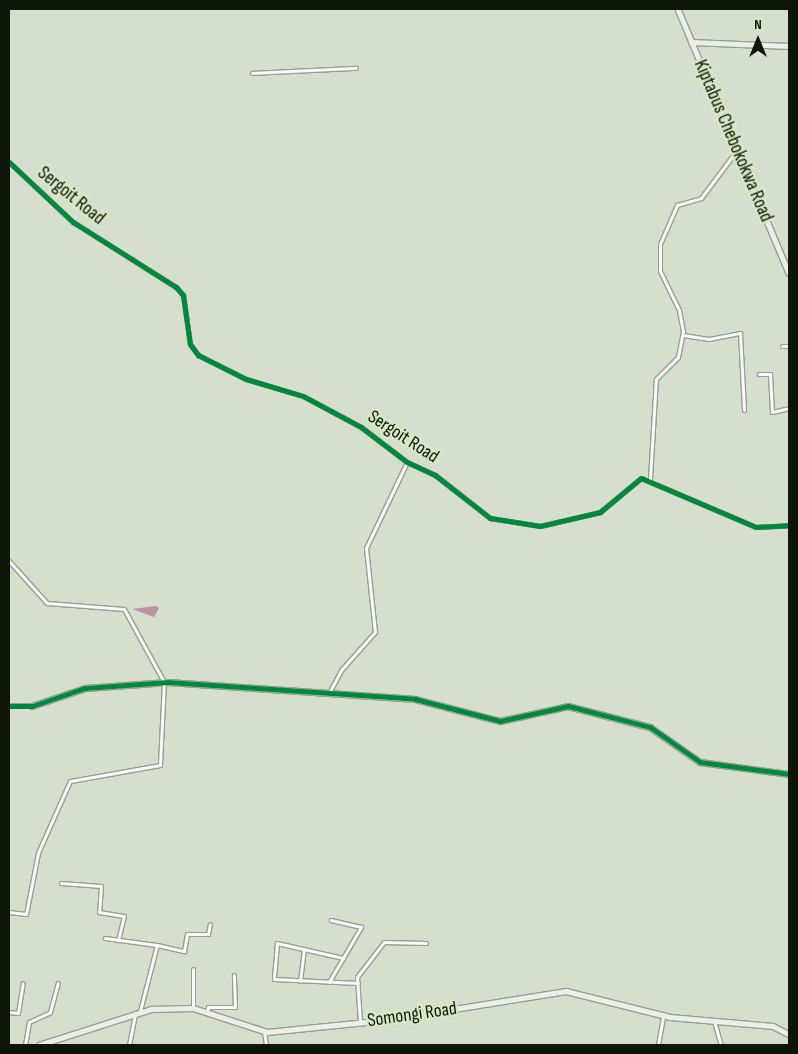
<!DOCTYPE html>
<html>
<head>
<meta charset="utf-8">
<style>
	body { margin:0 }
	#map { position:relative; width:798px; height:1054px; overflow:hidden; background:#d6dfcd; font-family:"Sofia Sans Condensed",sans-serif }
	div>[style] { position:absolute }
	.water>* { inset:0; background:#bb93a2 }
	.roads { filter:drop-shadow(1px 0 #979e90) drop-shadow(-1px 0 #979e90) drop-shadow(0 1px #979e90) drop-shadow(0 -1px #979e90) }
	.street>* { height:3px; margin:-1.5px; padding:0 1.5px; transform-origin:1.5px; border-radius:1.5px; background:#f9faf8 }
	.secondary>* { height:4.5px; margin:-2.25px; padding:0 2.25px; transform-origin:2.25px; border-radius:2.25px; background:#ecefe9 }
	.cycleway>* { height:5px; margin:-2.5px; padding:0 2.5px; transform-origin:2.5px; border-radius:2.5px; background:#00873e }
	span { translate:-50% -50%; white-space:nowrap; text-align:center; line-height:1.15; -webkit-text-stroke:5px #d6e7c5; paint-order:stroke }
	.street-label { font-size:19px; color:#0f1509 }
	.frame { position:absolute; inset:0; border:10px solid #0f1509; pointer-events:none }
	.north { position:absolute; left:733px; top:15px; width:50px; height:50px; -webkit-text-stroke:4px #d6e7c5; paint-order:stroke; rotate:0deg; font-size:14px; font-weight:700; line-height:20px; text-align:center; color:#0f1509 }
	.north::after { content:''; display:block; margin:auto; width:18px; height:22px; background:#0f1509; clip-path:polygon(50% 0,100% 100%,50% 72%,0 100%) }
</style>
</head>
<body>
<div id="map">
	<div class="water">
		<i style="clip-path:polygon(156px 606px,159px 608px,154px 617px,132px 609px)"></i>
	</div>
	<div class="roads">
		<div class="street">
			<i style="left:252px;top:73px;width:104px;rotate:-2.8deg"></i>
			<i style="left:9px;top:162px;width:88px;rotate:43.2deg"></i>
			<i style="left:73px;top:222px;width:122px;rotate:32.3deg"></i>
			<i style="left:176px;top:287px;width:11px;rotate:49deg"></i>
			<i style="left:183px;top:295px;width:49px;rotate:81.9deg"></i>
			<i style="left:190px;top:344px;width:14px;rotate:54deg"></i>
			<i style="left:198px;top:355px;width:54px;rotate:26.6deg"></i>
			<i style="left:246px;top:379px;width:59px;rotate:16.6deg"></i>
			<i style="left:303px;top:396px;width:66px;rotate:28.1deg"></i>
			<i style="left:361px;top:427px;width:58px;rotate:37.3deg"></i>
			<i style="left:407px;top:462px;width:31px;rotate:25deg"></i>
			<i style="left:435px;top:475px;width:70px;rotate:38deg"></i>
			<i style="left:490px;top:518px;width:51px;rotate:9.1deg"></i>
			<i style="left:540px;top:526px;width:62px;rotate:-13.1deg"></i>
			<i style="left:600px;top:512px;width:53px;rotate:-39.7deg"></i>
			<i style="left:641px;top:478px;width:125px;rotate:23.1deg"></i>
			<i style="left:756px;top:527px;width:33px;rotate:-3deg"></i>
			<i style="left:683px;top:335px;width:26px;rotate:9deg"></i>
			<i style="left:709px;top:339px;width:32px;rotate:-11deg"></i>
			<i style="left:740px;top:333px;width:77px;rotate:87deg"></i>
			<i style="left:782px;top:346px;width:7px"></i>
			<i style="left:759px;top:374px;width:11px"></i>
			<i style="left:770px;top:374px;width:38px;rotate:87deg"></i>
			<i style="left:772px;top:412px;width:17px;rotate:-13deg"></i>
			<i style="left:650px;top:479px;width:100px;rotate:-86.6deg"></i>
			<i style="left:656px;top:379px;width:31px;rotate:-45deg"></i>
			<i style="left:678px;top:357px;width:26px;rotate:-79deg"></i>
			<i style="left:683px;top:331px;width:21px;rotate:-101deg"></i>
			<i style="left:679px;top:310px;width:43px;rotate:-116deg"></i>
			<i style="left:660px;top:271px;width:27px;rotate:-90deg"></i>
			<i style="left:660px;top:244px;width:43px;rotate:-66.4deg"></i>
			<i style="left:677px;top:205px;width:25px;rotate:-16deg"></i>
			<i style="left:701px;top:198px;width:60px;rotate:-53.1deg"></i>
			<i style="left:9px;top:561px;width:57px;rotate:47.9deg"></i>
			<i style="left:47px;top:603px;width:77px;rotate:4.5deg"></i>
			<i style="left:124px;top:609px;width:83px;rotate:61.3deg"></i>
			<i style="left:164px;top:682px;width:83px;rotate:92.8deg"></i>
			<i style="left:160px;top:765px;width:91px;rotate:169.9deg"></i>
			<i style="left:70px;top:781px;width:79px;rotate:114deg"></i>
			<i style="left:38px;top:853px;width:62px;rotate:101.1deg"></i>
			<i style="left:26px;top:914px;width:17px;rotate:-173deg"></i>
			<i style="left:329px;top:693px;width:27px;rotate:-62deg"></i>
			<i style="left:342px;top:669px;width:50px;rotate:-48.3deg"></i>
			<i style="left:375px;top:632px;width:84px;rotate:-96.1deg"></i>
			<i style="left:366px;top:548px;width:95px;rotate:-64.5deg"></i>
			<i style="left:61px;top:883px;width:40px;rotate:4.3deg"></i>
			<i style="left:101px;top:886px;width:26px;rotate:94deg"></i>
			<i style="left:99px;top:912px;width:25px;rotate:9deg"></i>
			<i style="left:124px;top:916px;width:25px;rotate:104deg"></i>
			<i style="left:105px;top:938px;width:52px;rotate:7.7deg"></i>
			<i style="left:343px;top:958px;width:68px;rotate:-167.2deg"></i>
			<i style="left:277px;top:943px;width:36px;rotate:95deg"></i>
			<i style="left:274px;top:979px;width:84px;rotate:2.7deg"></i>
			<i style="left:300px;top:981px;width:31px;rotate:-83deg"></i>
			<i style="left:329px;top:982px;width:64px;rotate:-59.8deg"></i>
			<i style="left:361px;top:927px;width:31px;rotate:-167deg"></i>
			<i style="left:193px;top:1008px;width:39px;rotate:-90deg"></i>
			<i style="left:140px;top:1011px;width:68px;rotate:-75.6deg"></i>
			<i style="left:157px;top:945px;width:28px;rotate:13deg"></i>
			<i style="left:184px;top:951px;width:17px;rotate:-80deg"></i>
			<i style="left:187px;top:934px;width:21px"></i>
			<i style="left:208px;top:934px;width:10px;rotate:-79deg"></i>
			<i style="left:9px;top:1012px;width:9px;rotate:6deg"></i>
			<i style="left:18px;top:1013px;width:30px;rotate:-81deg"></i>
			<i style="left:207px;top:1012px;width:5px;rotate:-79deg"></i>
			<i style="left:208px;top:1007px;width:27px"></i>
			<i style="left:235px;top:1007px;width:32px;rotate:-92deg"></i>
			<i style="left:714px;top:1021px;width:25px;rotate:74deg"></i>
			<i style="left:360px;top:1022px;width:45px;rotate:-93.8deg"></i>
			<i style="left:357px;top:977px;width:44px;rotate:-52.4deg"></i>
			<i style="left:384px;top:942px;width:42px;rotate:1.4deg"></i>
			<i style="left:264px;top:1032px;width:13px;rotate:81deg"></i>
			<i style="left:25px;top:1045px;width:23px;rotate:-80deg"></i>
			<i style="left:29px;top:1022px;width:23px;rotate:-25deg"></i>
			<i style="left:50px;top:1012px;width:30px;rotate:-75deg"></i>
			<i style="left:129px;top:1045px;width:33px;rotate:-79deg"></i>
			<i style="left:658px;top:1045px;width:29px;rotate:-80deg"></i>
		</div>
		<div class="secondary">
			<i style="left:678px;top:9px;width:286px;rotate:67.2deg"></i>
			<i style="left:691px;top:42px;width:98px;rotate:2.3deg"></i>
			<i style="left:9px;top:706px;width:23px"></i>
			<i style="left:32px;top:706px;width:56px;rotate:-18.8deg"></i>
			<i style="left:85px;top:688px;width:83px;rotate:-4.1deg"></i>
			<i style="left:168px;top:682px;width:248px;rotate:3.9deg"></i>
			<i style="left:415px;top:699px;width:88px;rotate:14.5deg"></i>
			<i style="left:500px;top:721px;width:70px;rotate:-12.4deg"></i>
			<i style="left:568px;top:706px;width:85px;rotate:14.4deg"></i>
			<i style="left:650px;top:727px;width:61px;rotate:35deg"></i>
			<i style="left:700px;top:762px;width:90px;rotate:7.7deg"></i>
			<i style="left:39px;top:1045px;width:118px;rotate:-17.8deg"></i>
			<i style="left:151px;top:1009px;width:42px;rotate:-1.4deg"></i>
			<i style="left:193px;top:1008px;width:78px;rotate:18deg"></i>
			<i style="left:267px;top:1032px;width:119px;rotate:-5.8deg"></i>
			<i style="left:385px;top:1020px;width:183px;rotate:-9.1deg"></i>
			<i style="left:566px;top:991px;width:107px;rotate:14deg"></i>
			<i style="left:670px;top:1017px;width:103px;rotate:5deg"></i>
			<i style="left:773px;top:1026px;width:18px;rotate:27deg"></i>
		</div>
	</div>
	<div class="cycleway">
		<i style="left:9px;top:162px;width:88px;rotate:43.2deg"></i>
		<i style="left:73px;top:222px;width:122px;rotate:32.3deg"></i>
		<i style="left:176px;top:287px;width:11px;rotate:49deg"></i>
		<i style="left:183px;top:295px;width:49px;rotate:81.9deg"></i>
		<i style="left:190px;top:344px;width:14px;rotate:54deg"></i>
		<i style="left:198px;top:355px;width:54px;rotate:26.6deg"></i>
		<i style="left:246px;top:379px;width:59px;rotate:16.6deg"></i>
		<i style="left:303px;top:396px;width:66px;rotate:28.1deg"></i>
		<i style="left:361px;top:427px;width:58px;rotate:37.3deg"></i>
		<i style="left:407px;top:462px;width:31px;rotate:25deg"></i>
		<i style="left:435px;top:475px;width:70px;rotate:38deg"></i>
		<i style="left:490px;top:518px;width:51px;rotate:9.1deg"></i>
		<i style="left:540px;top:526px;width:62px;rotate:-13.1deg"></i>
		<i style="left:600px;top:512px;width:53px;rotate:-39.7deg"></i>
		<i style="left:641px;top:478px;width:125px;rotate:23.1deg"></i>
		<i style="left:756px;top:527px;width:33px;rotate:-3deg"></i>
		<i style="left:9px;top:706px;width:23px"></i>
		<i style="left:32px;top:706px;width:56px;rotate:-18.8deg"></i>
		<i style="left:85px;top:688px;width:83px;rotate:-4.1deg"></i>
		<i style="left:168px;top:682px;width:248px;rotate:3.9deg"></i>
		<i style="left:415px;top:699px;width:88px;rotate:14.5deg"></i>
		<i style="left:500px;top:721px;width:70px;rotate:-12.4deg"></i>
		<i style="left:568px;top:706px;width:85px;rotate:14.4deg"></i>
		<i style="left:650px;top:727px;width:61px;rotate:35deg"></i>
		<i style="left:700px;top:762px;width:90px;rotate:7.7deg"></i>
	</div>
	<div class="street-label">
		<span style="left:733px;top:141px;rotate:67deg">Kiptabus Chebokokwa Road</span>
		<span style="left:71px;top:196px;rotate:39deg">Sergoit Road</span>
		<span style="left:403px;top:437px;rotate:33deg">Sergoit Road</span>
		<span style="left:412px;top:1015px;rotate:-8deg">Somongi Road</span>
	</div>
	<div class="frame"></div>
	<div class="north">N</div>
</div>
</body>
</html>
